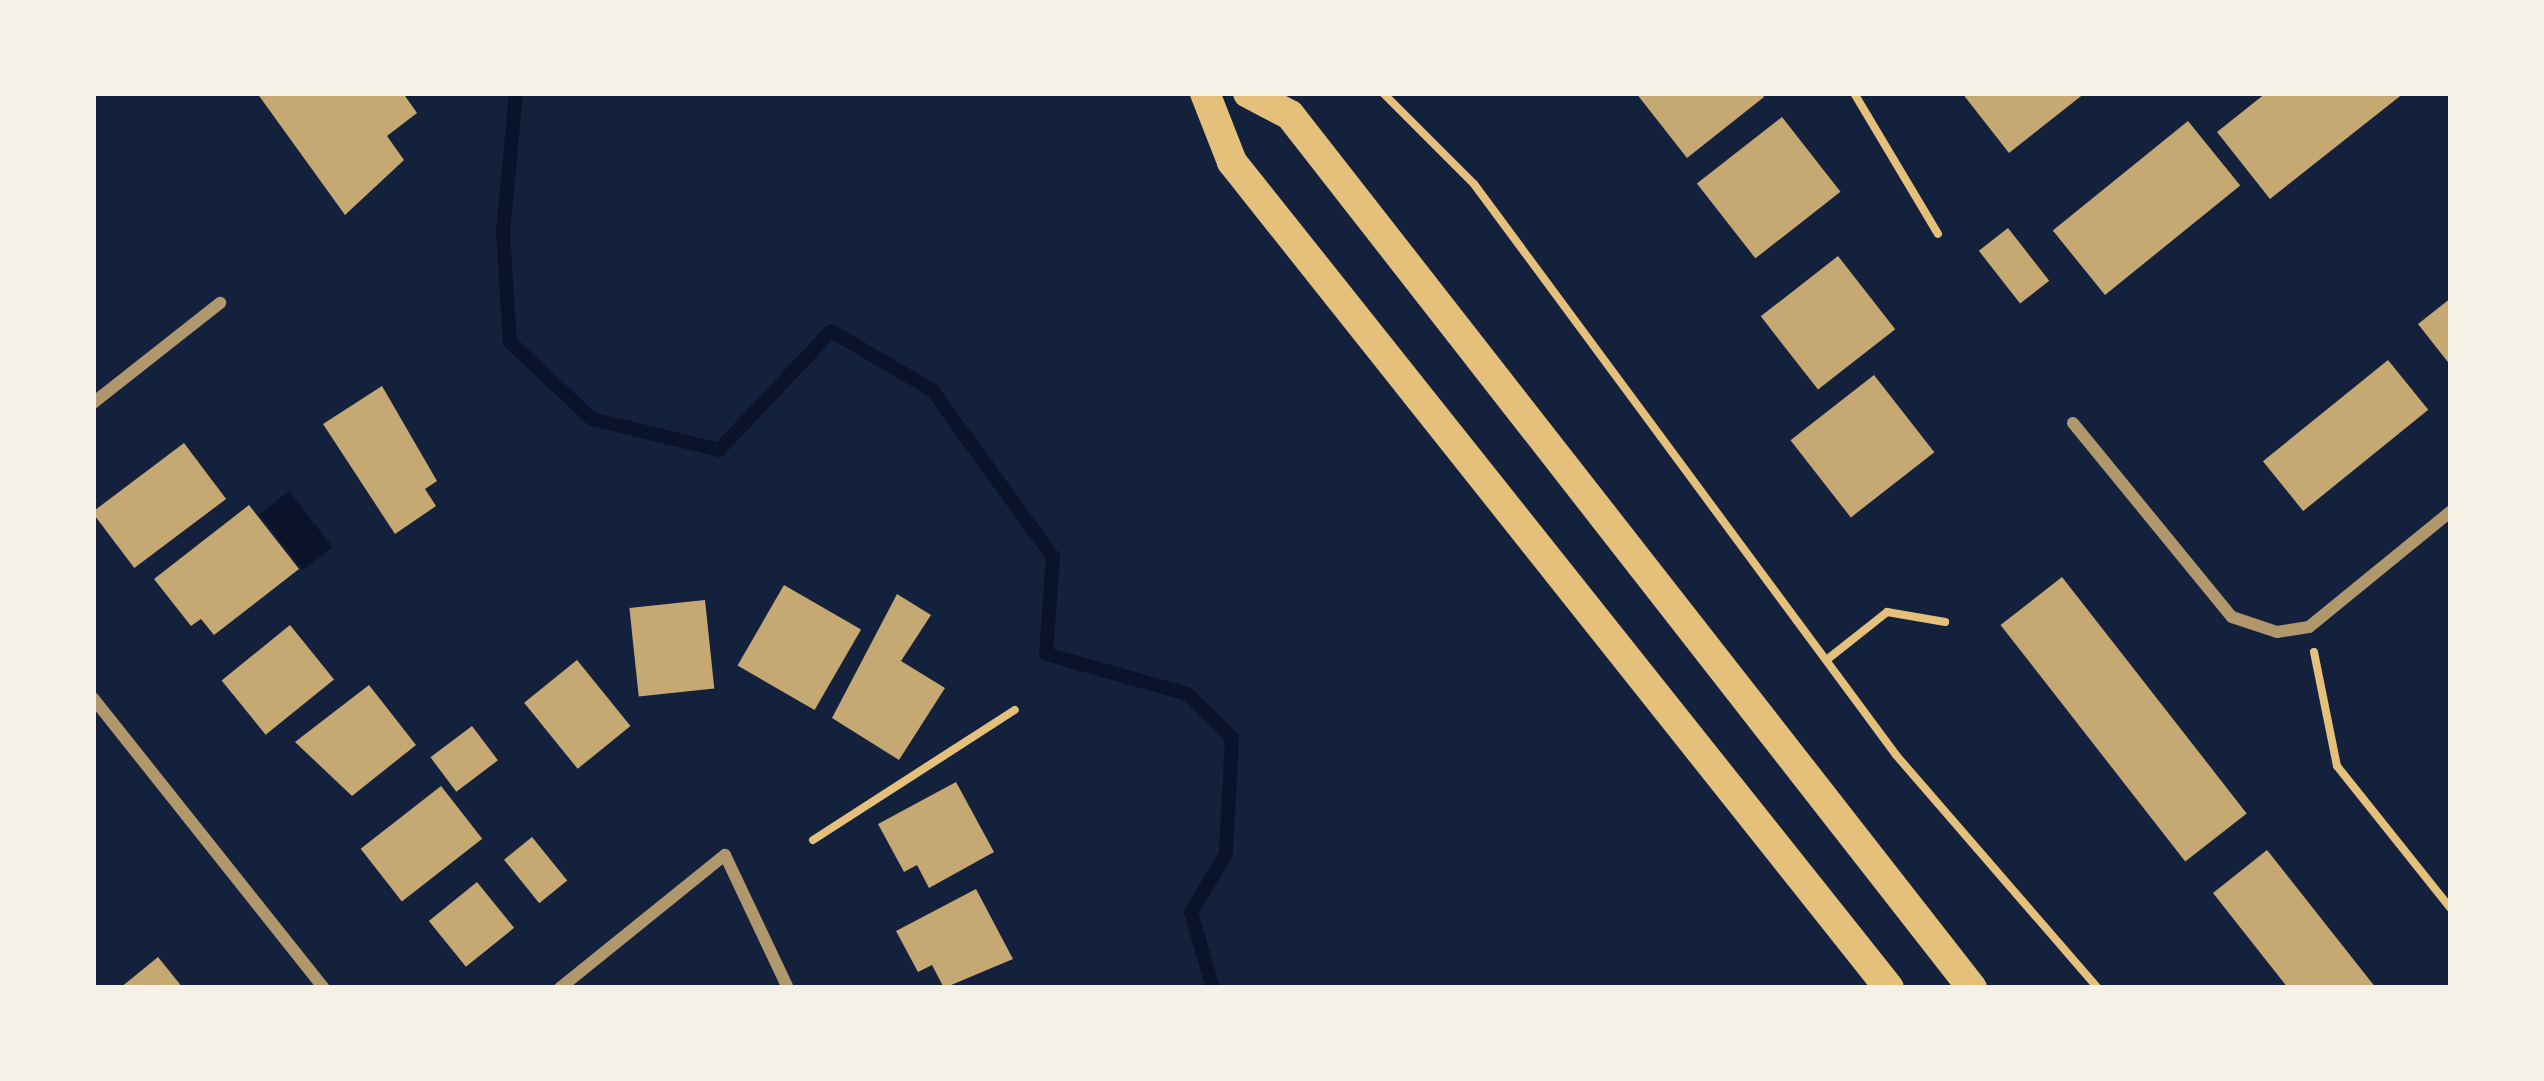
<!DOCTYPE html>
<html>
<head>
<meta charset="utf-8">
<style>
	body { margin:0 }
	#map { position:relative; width:2544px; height:1081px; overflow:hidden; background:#14213d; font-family:Cabin,sans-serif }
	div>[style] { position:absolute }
	.water>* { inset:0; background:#0b132b; transform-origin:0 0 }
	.stream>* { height:14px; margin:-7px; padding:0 7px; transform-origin:7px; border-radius:7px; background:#0b132b }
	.building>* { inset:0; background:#c6a872; transform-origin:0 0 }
	.path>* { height:8px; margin:-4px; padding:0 4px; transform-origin:4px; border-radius:4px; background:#e5c07b }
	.minor>* { height:12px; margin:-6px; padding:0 6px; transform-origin:6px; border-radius:6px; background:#b1986c }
	.primary>* { height:30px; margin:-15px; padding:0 15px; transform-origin:15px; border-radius:15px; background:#e5c07b }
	span { translate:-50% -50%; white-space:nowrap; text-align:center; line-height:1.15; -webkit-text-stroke:9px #f6f1e7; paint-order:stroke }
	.frame { position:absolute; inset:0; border:96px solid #f6f1e7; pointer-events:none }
</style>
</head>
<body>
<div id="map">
	<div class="water">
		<i style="left:289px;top:491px;width:71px;height:38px;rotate:52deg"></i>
	</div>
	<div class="stream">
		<i style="left:516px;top:93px;width:140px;rotate:95.3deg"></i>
		<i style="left:503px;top:232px;width:110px;rotate:86.4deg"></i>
		<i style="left:510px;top:342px;width:112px;rotate:43.2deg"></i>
		<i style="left:592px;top:419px;width:131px;rotate:13.7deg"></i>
		<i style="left:719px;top:450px;width:163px;rotate:-46.7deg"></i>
		<i style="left:831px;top:331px;width:117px;rotate:30.3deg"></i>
		<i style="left:932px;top:390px;width:206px;rotate:54.1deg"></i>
		<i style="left:1053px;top:557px;width:97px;rotate:94.1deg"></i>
		<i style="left:1046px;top:654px;width:147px;rotate:15.8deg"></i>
		<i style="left:1187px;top:694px;width:63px;rotate:44.4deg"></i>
		<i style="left:1232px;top:738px;width:116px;rotate:93deg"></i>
		<i style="left:1226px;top:854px;width:68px;rotate:121.1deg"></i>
		<i style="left:1191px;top:912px;width:79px;rotate:73.9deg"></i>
	</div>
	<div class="building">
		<i style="clip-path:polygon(257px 93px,403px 93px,417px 113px,387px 136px,404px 160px,345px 215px)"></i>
		<i style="clip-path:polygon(1636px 93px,1761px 93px,1764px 97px,1687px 158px)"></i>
		<i style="clip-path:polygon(1962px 93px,2085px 93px,2009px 153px)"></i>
		<i style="clip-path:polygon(2266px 93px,2404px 93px,2270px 199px,2217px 132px)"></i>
		<i style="left:1782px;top:117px;width:95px;height:108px;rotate:52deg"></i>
		<i style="left:2188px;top:121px;width:83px;height:174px;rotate:51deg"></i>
		<i style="left:2008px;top:228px;width:67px;height:37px;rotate:52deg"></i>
		<i style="left:1838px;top:256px;width:93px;height:98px;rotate:52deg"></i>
		<i style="clip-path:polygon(2451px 298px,2451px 366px,2418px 324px)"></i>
		<i style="left:2388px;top:360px;width:64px;height:161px;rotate:51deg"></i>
		<i style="left:1874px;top:375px;width:98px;height:106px;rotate:52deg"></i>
		<i style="clip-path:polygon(382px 386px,437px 481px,425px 489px,436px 506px,395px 534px,323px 424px)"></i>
		<i style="left:184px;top:443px;width:70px;height:115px;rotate:53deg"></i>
		<i style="clip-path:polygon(249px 505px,299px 569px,214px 635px,201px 619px,191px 626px,154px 579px)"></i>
		<i style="left:2062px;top:577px;width:300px;height:78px;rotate:52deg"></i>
		<i style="left:784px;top:585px;width:89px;height:93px;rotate:30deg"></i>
		<i style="clip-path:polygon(897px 594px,931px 615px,901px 661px,945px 688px,899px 760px,832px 718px)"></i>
		<i style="left:705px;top:600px;width:89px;height:76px;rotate:84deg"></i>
		<i style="left:290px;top:625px;width:70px;height:88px;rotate:51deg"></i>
		<i style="left:577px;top:660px;width:85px;height:68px;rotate:51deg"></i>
		<i style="clip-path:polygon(369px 685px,416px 745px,352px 796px,295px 742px)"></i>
		<i style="left:472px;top:726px;width:43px;height:52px;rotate:53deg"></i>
		<i style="clip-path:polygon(956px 782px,994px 852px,929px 888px,917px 865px,904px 872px,878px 824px)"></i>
		<i style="left:441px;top:786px;width:67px;height:102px;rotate:52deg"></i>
		<i style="left:532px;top:837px;width:56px;height:36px;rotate:51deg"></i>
		<i style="clip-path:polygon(2267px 850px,2376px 988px,2288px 988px,2213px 893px)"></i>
		<i style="left:477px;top:882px;width:59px;height:62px;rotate:51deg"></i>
		<i style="clip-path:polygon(976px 889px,1013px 959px,944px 988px,932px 965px,918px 972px,896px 931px)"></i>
		<i style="clip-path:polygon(158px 957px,183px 988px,120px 988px)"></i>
	</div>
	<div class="path">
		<i style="left:1383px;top:93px;width:129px;rotate:45deg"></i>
		<i style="left:1474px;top:184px;width:710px;rotate:53.53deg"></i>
		<i style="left:1896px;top:755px;width:308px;rotate:49.1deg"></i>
		<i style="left:1854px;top:93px;width:164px;rotate:59.2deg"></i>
		<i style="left:2314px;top:652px;width:116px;rotate:78.6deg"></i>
		<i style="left:2337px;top:766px;width:183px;rotate:51.4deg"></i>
		<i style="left:1829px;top:658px;width:74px;rotate:-38.4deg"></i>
		<i style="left:1887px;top:612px;width:59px;rotate:9.8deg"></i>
		<i style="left:813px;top:840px;width:240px;rotate:-32.8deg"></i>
	</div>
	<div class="minor">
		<i style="left:93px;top:403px;width:162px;rotate:-38.2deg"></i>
		<i style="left:2073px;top:423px;width:251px;rotate:50.7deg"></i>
		<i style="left:2232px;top:617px;width:47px;rotate:18.4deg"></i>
		<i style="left:2277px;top:632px;width:32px;rotate:-9deg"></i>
		<i style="left:2309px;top:627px;width:183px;rotate:-39.2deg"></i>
		<i style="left:93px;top:698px;width:371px;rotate:51.5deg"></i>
		<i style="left:560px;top:988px;width:212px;rotate:-38.9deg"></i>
		<i style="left:725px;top:855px;width:147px;rotate:64.7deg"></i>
	</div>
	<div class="primary">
		<i style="left:1205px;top:93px;width:74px;rotate:68.6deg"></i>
		<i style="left:1232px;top:162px;width:1055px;rotate:51.5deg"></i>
		<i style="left:1248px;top:93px;width:47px;rotate:27.6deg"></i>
		<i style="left:1290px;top:115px;width:1108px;rotate:52deg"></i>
	</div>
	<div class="frame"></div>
</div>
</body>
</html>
